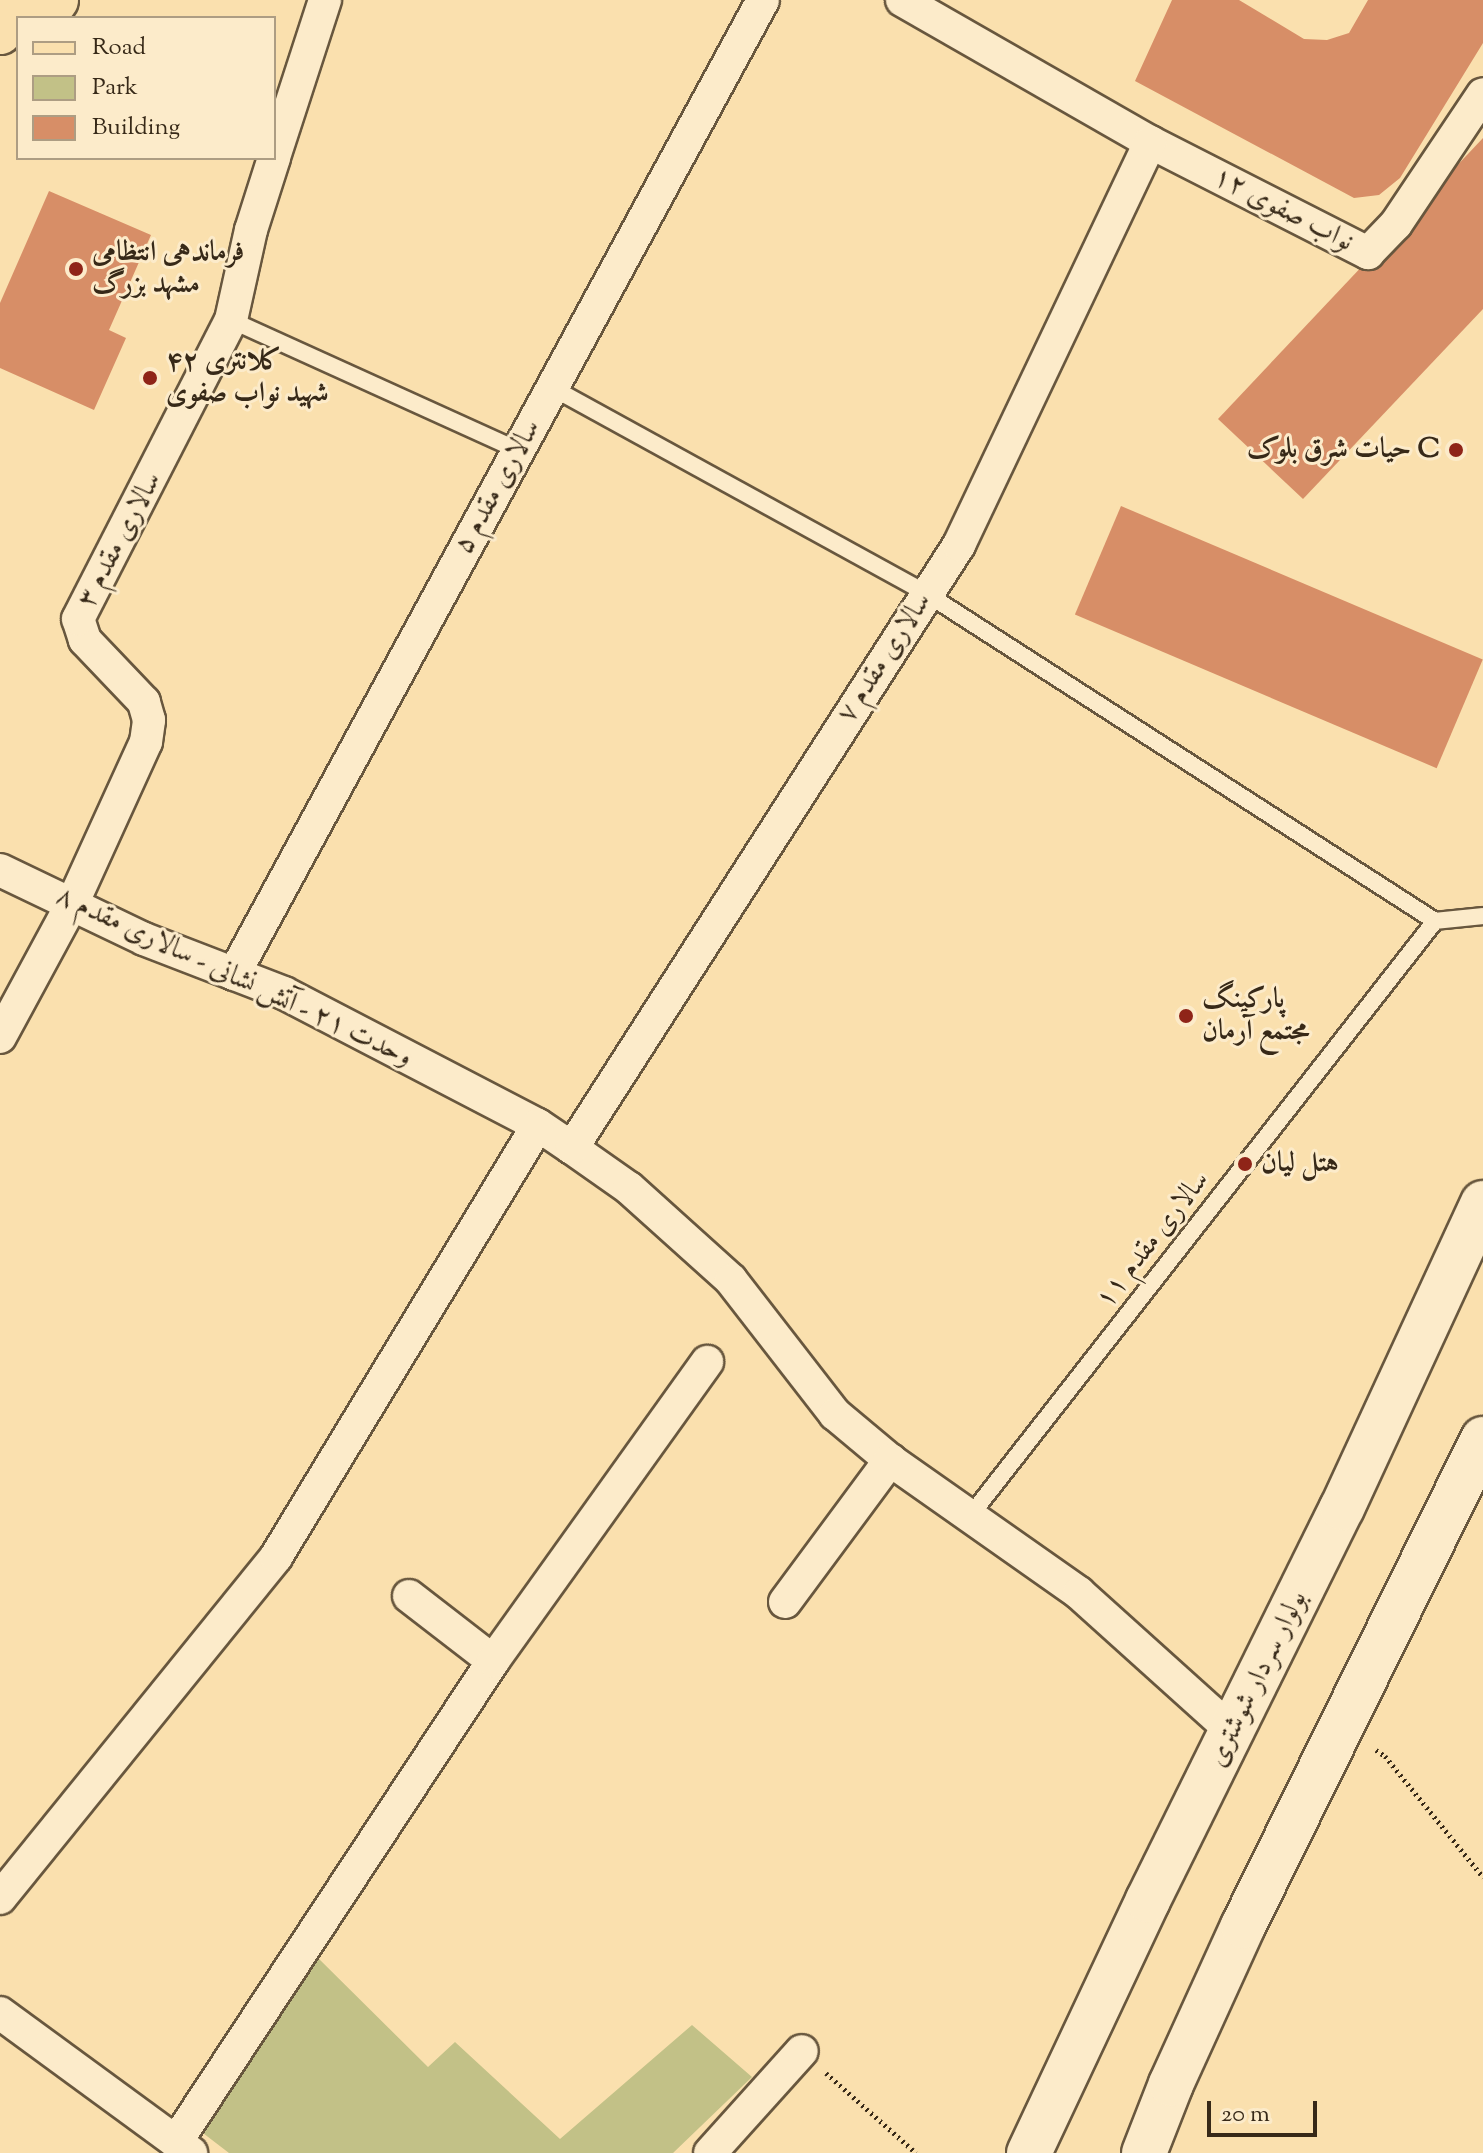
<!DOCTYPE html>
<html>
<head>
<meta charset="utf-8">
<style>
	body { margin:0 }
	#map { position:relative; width:1483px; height:2153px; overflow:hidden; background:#fae0ae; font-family:"Sorts Mill Goudy",Amiri,serif }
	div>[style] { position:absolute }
	.green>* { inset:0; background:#c2c187 }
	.building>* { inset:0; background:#d78e67; transform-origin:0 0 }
	.path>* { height:5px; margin-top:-2.5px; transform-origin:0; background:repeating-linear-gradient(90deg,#372918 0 2px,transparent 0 6px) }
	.roads { filter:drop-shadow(2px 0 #68573e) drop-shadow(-2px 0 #68573e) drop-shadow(0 2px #68573e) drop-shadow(0 -2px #68573e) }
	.lane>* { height:16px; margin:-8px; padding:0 8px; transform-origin:8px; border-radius:8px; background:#fcebca }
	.street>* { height:32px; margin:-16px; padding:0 16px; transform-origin:16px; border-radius:16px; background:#fcebca }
	.secondary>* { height:44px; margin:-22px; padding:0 22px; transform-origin:22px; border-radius:22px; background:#fcebca }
	.primary>* { height:44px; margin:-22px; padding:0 22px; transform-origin:22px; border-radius:22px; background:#fae0ae }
	.dots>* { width:22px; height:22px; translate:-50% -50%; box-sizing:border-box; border:4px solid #fcebca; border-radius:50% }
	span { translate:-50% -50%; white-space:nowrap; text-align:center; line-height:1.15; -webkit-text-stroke:6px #fcebca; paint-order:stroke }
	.street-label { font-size:28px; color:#372918 }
	.poi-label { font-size:28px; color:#372918; font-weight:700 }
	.left { translate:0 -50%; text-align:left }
	.right { translate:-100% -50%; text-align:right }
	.legend { position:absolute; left:16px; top:16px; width:260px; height:144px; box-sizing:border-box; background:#fcebca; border:2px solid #ad9d83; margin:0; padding:10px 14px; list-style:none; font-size:24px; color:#372918 }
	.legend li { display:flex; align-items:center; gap:16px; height:40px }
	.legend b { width:40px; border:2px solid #ad9d83 }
	.scale { position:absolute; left:1207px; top:2101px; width:110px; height:36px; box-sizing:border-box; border:4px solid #372918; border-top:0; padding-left:10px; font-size:24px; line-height:28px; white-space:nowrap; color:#372918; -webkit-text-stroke:6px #fcebca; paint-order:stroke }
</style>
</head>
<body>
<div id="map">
	<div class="green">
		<i style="clip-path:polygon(313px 1953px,428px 2067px,455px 2042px,560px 2139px,692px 2025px,752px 2077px,673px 2153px,229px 2153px,199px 2130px)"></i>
	</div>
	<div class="building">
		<i style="clip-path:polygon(1172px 0,1239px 0,1304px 39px,1327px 40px,1349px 33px,1368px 0,1483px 0,1483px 43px,1400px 178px,1379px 195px,1354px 198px,1135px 81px)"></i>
		<i style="clip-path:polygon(1483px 138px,1483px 309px,1303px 499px,1218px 419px)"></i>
		<i style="clip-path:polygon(49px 191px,151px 235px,109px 330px,126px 338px,94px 410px,0 368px,0 303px)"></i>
		<i style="left:1121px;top:506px;width:393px;height:118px;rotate:23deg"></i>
	</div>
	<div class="path">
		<i style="left:1376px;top:1750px;width:11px;rotate:34deg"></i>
		<i style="left:1385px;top:1756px;width:156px;rotate:51deg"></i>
		<i style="left:826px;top:2073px;width:120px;rotate:41.6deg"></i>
	</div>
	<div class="roads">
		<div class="lane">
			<i style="left:231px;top:320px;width:314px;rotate:24.4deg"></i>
			<i style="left:553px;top:388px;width:427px;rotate:28.8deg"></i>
			<i style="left:927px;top:594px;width:604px;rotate:32.77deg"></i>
			<i style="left:1435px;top:921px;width:48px;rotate:-5.9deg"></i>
			<i style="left:970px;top:1516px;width:755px;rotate:-51.99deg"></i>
		</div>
		<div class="street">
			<i style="left:902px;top:0;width:286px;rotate:29.8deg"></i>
			<i style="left:1150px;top:142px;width:245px;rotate:27deg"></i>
			<i style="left:1368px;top:253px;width:40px;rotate:-46deg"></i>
			<i style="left:1396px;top:224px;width:156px;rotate:-56.2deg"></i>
			<i style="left:274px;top:157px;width:165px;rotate:-72deg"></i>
			<i style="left:0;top:870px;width:160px;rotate:25.6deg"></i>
			<i style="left:144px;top:939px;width:150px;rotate:21.1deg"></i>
			<i style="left:284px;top:993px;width:286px;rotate:27.5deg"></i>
			<i style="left:538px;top:1125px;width:41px;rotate:34.1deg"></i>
			<i style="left:572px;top:1148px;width:70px;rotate:35.1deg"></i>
			<i style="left:629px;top:1188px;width:137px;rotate:42deg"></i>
			<i style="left:731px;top:1280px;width:170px;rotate:52.2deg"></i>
			<i style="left:835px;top:1414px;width:72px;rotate:39.9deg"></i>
			<i style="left:890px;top:1460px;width:231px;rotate:35.1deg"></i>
			<i style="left:1079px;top:1593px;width:206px;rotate:42deg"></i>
			<i style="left:234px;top:974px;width:1108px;rotate:-61.49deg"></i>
			<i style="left:0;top:1037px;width:153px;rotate:-61.6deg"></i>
			<i style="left:73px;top:902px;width:176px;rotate:-65.5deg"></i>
			<i style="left:146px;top:742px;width:22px;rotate:-82deg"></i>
			<i style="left:149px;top:720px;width:19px;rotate:-106deg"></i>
			<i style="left:144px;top:702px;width:86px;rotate:-133.6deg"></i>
			<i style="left:85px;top:640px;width:22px;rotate:-108deg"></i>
			<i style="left:78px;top:619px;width:336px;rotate:-62.9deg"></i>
			<i style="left:231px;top:320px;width:92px;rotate:-77.5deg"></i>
			<i style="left:251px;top:230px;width:76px;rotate:-72.3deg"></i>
			<i style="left:572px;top:1148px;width:717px;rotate:-57.31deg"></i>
			<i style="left:959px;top:545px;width:446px;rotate:-64.6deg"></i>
			<i style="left:409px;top:1596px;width:106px;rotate:37.7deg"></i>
			<i style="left:785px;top:1602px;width:177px;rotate:-53.5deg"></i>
			<i style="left:0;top:1898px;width:439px;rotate:-51deg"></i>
			<i style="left:276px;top:1557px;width:505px;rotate:-58.76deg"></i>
			<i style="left:0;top:2013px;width:237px;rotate:36.2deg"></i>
			<i style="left:176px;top:2142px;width:576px;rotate:-56.61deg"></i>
			<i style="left:493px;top:1661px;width:368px;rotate:-54.4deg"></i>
			<i style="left:710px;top:2153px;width:137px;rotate:-48deg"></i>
		</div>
		<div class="secondary">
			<i style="left:1029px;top:2153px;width:280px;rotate:-64.8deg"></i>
			<i style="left:1148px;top:1900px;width:437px;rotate:-63.7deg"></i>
			<i style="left:1342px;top:1508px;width:336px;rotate:-65.2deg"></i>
			<i style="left:1144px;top:2153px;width:74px;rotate:-68.6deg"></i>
			<i style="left:1171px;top:2084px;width:174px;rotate:-65.5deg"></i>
			<i style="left:1243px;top:1926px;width:543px;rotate:-63.77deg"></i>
		</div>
		<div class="primary">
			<i style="left:40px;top:18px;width:24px;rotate:-48deg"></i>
			<i style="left:0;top:32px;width:37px;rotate:-61deg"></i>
		</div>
	</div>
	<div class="dots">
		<i style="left:76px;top:269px;background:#8f2418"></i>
		<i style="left:150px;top:378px;background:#8f2418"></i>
		<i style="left:1456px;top:450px;background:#8f2418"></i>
		<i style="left:1186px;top:1016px;background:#8f2418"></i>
		<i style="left:1245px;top:1164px;background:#8f2418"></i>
	</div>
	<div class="street-label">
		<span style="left:1283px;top:210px;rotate:27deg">نواب صفوی ۱۲</span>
		<span style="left:498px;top:487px;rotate:-61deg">سالاری مقدم ۵</span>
		<span style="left:120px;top:540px;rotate:-62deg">سالاری مقدم ۳</span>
		<span style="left:885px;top:658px;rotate:-57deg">سالاری مقدم ۷</span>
		<span style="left:234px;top:977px;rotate:25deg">وحدت ۲۱ - آتش نشانی - سالاری مقدم ۸</span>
		<span style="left:1153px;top:1240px;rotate:-52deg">سالاری مقدم ۱۱</span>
		<span style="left:1258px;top:1679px;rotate:-64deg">بولوار سردار شوشتری</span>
	</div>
	<div class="poi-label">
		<span class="left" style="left:92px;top:269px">فرماندهی انتظامی<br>مشهد بزرگ</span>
		<span class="left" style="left:166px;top:378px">کلانتری ۴۲<br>شهید نواب صفوی</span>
		<span class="right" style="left:1440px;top:450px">حیات شرق بلوک C</span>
		<span class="left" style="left:1202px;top:1016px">پارکینگ<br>مجتمع آرمان</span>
		<span class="left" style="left:1261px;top:1164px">هتل لیان</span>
	</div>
	<ul class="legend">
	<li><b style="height:10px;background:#fae0ae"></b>Road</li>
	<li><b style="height:22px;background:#c2c187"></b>Park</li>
	<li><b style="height:22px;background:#d78e67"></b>Building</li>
	</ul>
	<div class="scale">20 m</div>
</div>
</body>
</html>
